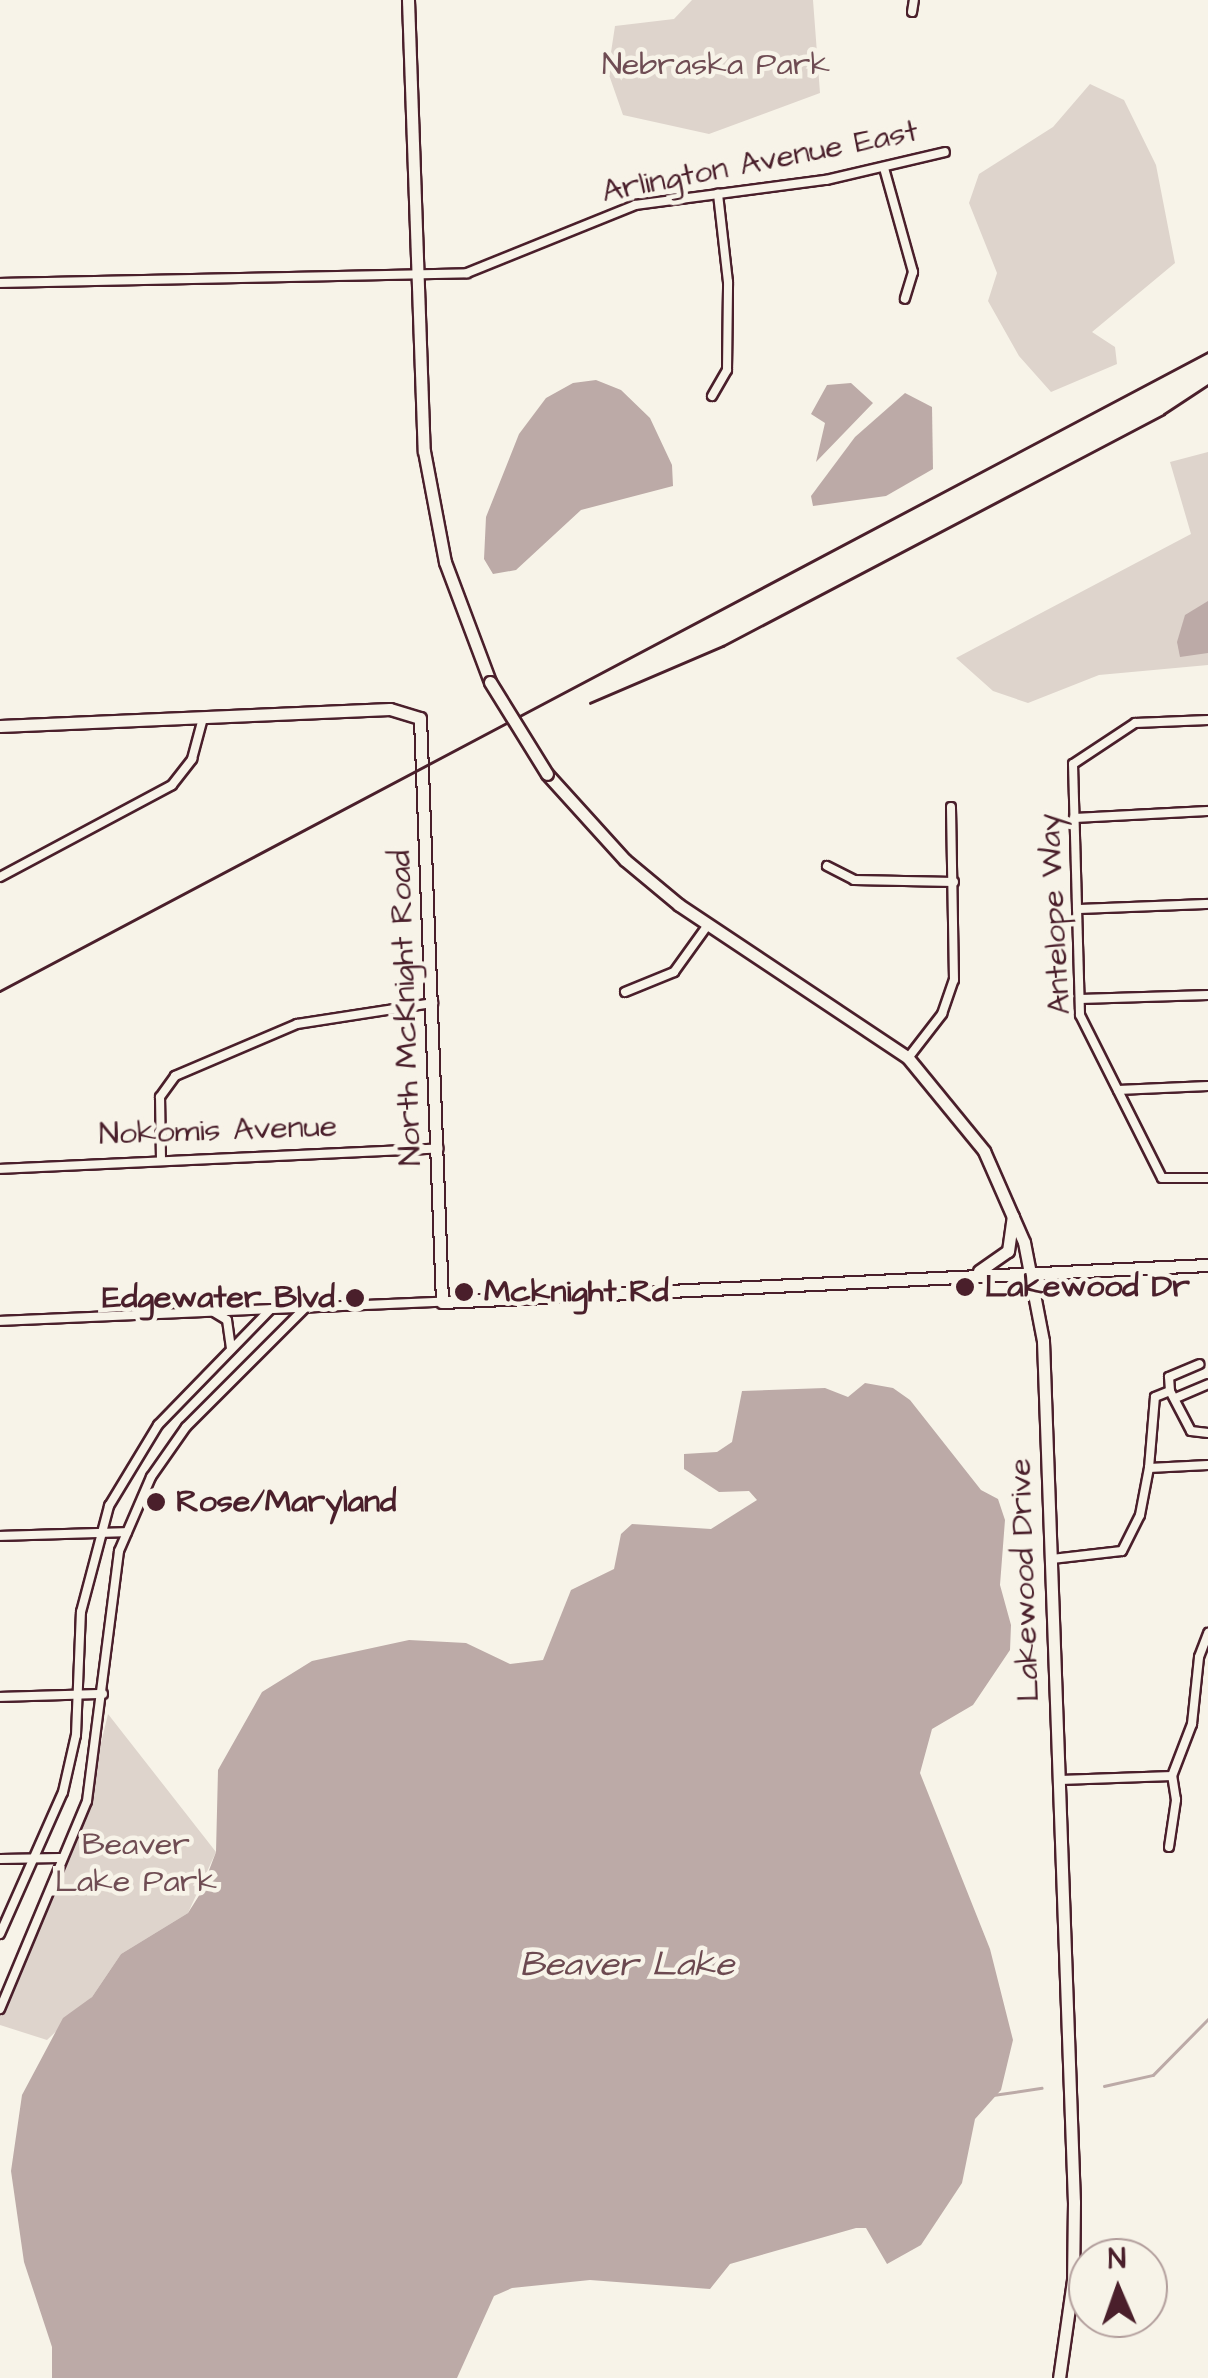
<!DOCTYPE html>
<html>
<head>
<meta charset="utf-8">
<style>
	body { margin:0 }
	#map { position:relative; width:1208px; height:2378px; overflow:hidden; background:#f7f3e8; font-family:"Architects Daughter",sans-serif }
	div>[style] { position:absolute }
	.green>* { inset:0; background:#ded4cc }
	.water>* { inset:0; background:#bcaaa7 }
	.stream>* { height:2.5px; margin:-1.25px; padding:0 1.25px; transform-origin:1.25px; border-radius:1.25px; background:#bcaaa7 }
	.roads { filter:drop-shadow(2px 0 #4a1f2b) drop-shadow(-2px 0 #4a1f2b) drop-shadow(0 2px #4a1f2b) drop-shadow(0 -2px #4a1f2b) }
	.street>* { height:8px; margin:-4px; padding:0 4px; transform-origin:4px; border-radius:4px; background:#f7f3e8 }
	.secondary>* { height:11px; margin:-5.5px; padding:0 5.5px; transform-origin:5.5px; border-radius:5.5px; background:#f7f3e8 }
	.rail>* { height:2.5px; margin:-1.25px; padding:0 1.25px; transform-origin:1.25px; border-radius:1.25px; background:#4a1f2b }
	.bridges { filter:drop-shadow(2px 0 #4a1f2b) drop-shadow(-2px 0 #4a1f2b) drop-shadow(0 2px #4a1f2b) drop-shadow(0 -2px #4a1f2b) }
	.secondary-bridge>* { height:11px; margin:-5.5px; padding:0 5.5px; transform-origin:5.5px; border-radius:5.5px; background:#f7f3e8 }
	.dots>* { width:28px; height:28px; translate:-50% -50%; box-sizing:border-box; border:5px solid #f7f3e8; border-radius:50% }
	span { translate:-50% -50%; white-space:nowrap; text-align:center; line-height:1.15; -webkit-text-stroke:9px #f7f3e8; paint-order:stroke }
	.park-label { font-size:32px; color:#6f4c53 }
	.street-label { font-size:32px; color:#4a1f2b }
	.poi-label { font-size:32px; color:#4a1f2b; font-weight:700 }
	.left { translate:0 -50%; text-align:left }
	.right { translate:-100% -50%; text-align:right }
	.water-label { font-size:35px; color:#6c4950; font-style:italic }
	.north { position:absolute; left:1068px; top:2238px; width:100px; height:100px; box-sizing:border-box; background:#f7f3e8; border:2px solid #b29e9c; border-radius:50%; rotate:358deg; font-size:28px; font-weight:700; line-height:40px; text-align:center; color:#4a1f2b }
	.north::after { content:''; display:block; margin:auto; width:35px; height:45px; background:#4a1f2b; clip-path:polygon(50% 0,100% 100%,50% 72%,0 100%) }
</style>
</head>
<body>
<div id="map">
	<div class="green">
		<i style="clip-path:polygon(692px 0,813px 0,820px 93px,709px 134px,623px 115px,608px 72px,615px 26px,674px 19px)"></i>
		<i style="clip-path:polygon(1090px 84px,1124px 100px,1156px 165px,1175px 263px,1092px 332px,1115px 347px,1117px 364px,1051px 392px,1019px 356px,988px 301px,997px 273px,969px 203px,979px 174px,1053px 127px)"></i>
		<i style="clip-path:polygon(1208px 452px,1208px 665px,1099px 675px,1028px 703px,993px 691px,956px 658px,1191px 534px,1170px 462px)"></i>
		<i style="clip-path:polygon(108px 1714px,216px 1852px,188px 1913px,121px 1954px,92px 1997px,47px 2040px,0 2025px,0 2009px,87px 1801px)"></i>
	</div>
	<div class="water">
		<i style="clip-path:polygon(596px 380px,621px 390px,650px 418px,672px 465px,673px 486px,581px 510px,516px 570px,493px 574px,484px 559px,486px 517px,519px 434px,546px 398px,573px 383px)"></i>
		<i style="clip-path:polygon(851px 383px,873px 403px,816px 462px,825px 423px,811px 414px,827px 385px)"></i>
		<i style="clip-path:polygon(905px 393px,932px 407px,933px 469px,886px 496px,813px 506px,811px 496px,855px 437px)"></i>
		<i style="clip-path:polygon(1208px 601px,1208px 653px,1180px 657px,1177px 642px,1185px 615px)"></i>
		<i style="clip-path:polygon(865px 1383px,893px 1388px,910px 1400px,981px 1490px,998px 1499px,1005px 1520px,1000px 1585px,1011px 1625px,1010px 1650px,973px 1705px,932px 1729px,920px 1773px,990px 1949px,1013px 2040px,1001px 2090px,975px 2119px,962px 2183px,921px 2245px,887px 2264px,866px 2228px,856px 2228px,730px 2264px,710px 2289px,590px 2280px,512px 2288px,494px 2296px,457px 2378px,52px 2378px,52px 2347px,24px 2262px,11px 2171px,22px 2095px,63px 2018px,92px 1997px,121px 1954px,188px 1913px,200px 1894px,216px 1852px,218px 1770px,262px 1692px,312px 1661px,409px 1640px,466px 1643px,510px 1664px,543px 1660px,571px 1590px,614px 1569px,621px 1534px,632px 1524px,711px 1529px,757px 1500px,749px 1491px,719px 1492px,684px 1469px,684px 1454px,717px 1452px,732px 1442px,742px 1391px,825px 1388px,848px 1397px)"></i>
	</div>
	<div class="stream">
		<i style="left:1104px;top:2086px;width:50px;rotate:-12.7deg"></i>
		<i style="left:1153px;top:2075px;width:78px;rotate:-45.5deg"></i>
		<i style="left:993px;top:2095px;width:49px;rotate:-8.3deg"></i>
	</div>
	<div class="roads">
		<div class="street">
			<i style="left:912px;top:12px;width:12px;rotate:-81deg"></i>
			<i style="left:884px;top:168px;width:108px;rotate:74.4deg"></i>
			<i style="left:913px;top:272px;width:28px;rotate:107deg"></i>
			<i style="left:0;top:283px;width:467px;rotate:-1.2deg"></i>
			<i style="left:467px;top:273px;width:181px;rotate:-22deg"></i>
			<i style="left:635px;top:205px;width:193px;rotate:-7.5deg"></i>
			<i style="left:826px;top:180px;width:122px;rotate:-13.2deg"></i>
			<i style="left:712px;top:396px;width:30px;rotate:-60deg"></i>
			<i style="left:727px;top:370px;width:88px;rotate:-89.3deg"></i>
			<i style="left:728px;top:282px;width:89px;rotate:-96.5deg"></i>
			<i style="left:1208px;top:720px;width:73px;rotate:177.6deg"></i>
			<i style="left:1135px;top:723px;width:74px;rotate:146.5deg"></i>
			<i style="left:1073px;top:764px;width:251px;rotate:88.4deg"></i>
			<i style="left:1080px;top:1015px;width:182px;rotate:63.3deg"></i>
			<i style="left:1162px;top:1178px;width:46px"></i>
			<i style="left:1074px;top:818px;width:134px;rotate:-3deg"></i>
			<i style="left:827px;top:866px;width:30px;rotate:27deg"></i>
			<i style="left:854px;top:880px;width:100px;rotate:1.1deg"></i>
			<i style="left:0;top:877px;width:195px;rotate:-28.1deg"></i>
			<i style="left:172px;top:785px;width:33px;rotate:-52deg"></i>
			<i style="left:192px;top:759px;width:42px;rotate:-75deg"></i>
			<i style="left:1077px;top:909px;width:131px;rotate:-2.2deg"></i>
			<i style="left:625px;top:992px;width:53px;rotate:-22.2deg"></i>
			<i style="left:674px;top:972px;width:57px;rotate:-54.3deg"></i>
			<i style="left:1080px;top:999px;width:128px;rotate:-1.8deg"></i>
			<i style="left:908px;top:1058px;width:56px;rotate:-52.3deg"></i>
			<i style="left:942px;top:1014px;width:36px;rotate:-71deg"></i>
			<i style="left:954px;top:980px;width:173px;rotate:-91deg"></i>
			<i style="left:1118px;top:1090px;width:90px;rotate:-2.5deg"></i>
			<i style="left:161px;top:1159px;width:62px;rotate:-90.9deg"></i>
			<i style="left:160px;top:1097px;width:26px;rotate:-54deg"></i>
			<i style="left:175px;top:1076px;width:133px;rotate:-23.1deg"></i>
			<i style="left:297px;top:1024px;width:138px;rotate:-8.8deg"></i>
			<i style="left:0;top:1169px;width:439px;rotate:-2.7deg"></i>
			<i style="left:214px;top:1312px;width:15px;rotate:32deg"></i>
			<i style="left:227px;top:1320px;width:29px;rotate:82deg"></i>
			<i style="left:0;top:1321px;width:442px;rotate:-2.5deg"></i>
			<i style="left:1170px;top:1391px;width:14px;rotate:-94deg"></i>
			<i style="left:1169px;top:1377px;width:33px;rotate:-23deg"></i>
			<i style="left:1178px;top:1397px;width:33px;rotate:-23deg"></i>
			<i style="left:1149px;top:1468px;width:71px;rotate:-85.2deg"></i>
			<i style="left:1155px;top:1397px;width:16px;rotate:-22deg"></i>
			<i style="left:1170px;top:1391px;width:45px;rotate:62.3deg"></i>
			<i style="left:1191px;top:1431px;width:17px;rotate:7deg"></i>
			<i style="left:0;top:1536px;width:127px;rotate:-1.8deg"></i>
			<i style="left:1052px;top:1559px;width:70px;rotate:-6.5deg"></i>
			<i style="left:1122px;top:1551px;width:40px;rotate:-63.4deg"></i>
			<i style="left:1140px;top:1515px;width:48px;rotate:-79.2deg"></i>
			<i style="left:1149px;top:1468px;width:59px;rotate:-2.9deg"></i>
			<i style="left:0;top:1697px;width:103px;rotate:-1.7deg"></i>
			<i style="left:1060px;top:1780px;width:112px;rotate:-2deg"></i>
			<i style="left:1172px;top:1776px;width:56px;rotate:-69deg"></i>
			<i style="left:1192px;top:1724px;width:67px;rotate:-84deg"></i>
			<i style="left:1199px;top:1657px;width:26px;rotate:-69deg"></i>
			<i style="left:1169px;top:1847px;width:48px;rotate:-81.5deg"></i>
			<i style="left:1176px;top:1800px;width:24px;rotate:-99deg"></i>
			<i style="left:0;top:1859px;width:60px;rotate:-1deg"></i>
			<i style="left:0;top:1934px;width:155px;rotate:-66.1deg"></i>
			<i style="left:63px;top:1792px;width:58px;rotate:-77.2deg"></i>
			<i style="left:76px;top:1735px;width:123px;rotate:-87.7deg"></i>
			<i style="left:81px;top:1612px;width:110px;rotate:-75.2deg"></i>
			<i style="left:109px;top:1506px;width:95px;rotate:-58.8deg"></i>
			<i style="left:158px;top:1425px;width:161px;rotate:-45.8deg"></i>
			<i style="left:0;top:2009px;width:225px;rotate:-67.3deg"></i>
			<i style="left:87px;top:1801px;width:252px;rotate:-82.7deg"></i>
			<i style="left:119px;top:1551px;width:81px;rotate:-66.6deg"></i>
			<i style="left:151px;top:1477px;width:61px;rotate:-55deg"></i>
			<i style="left:186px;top:1427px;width:167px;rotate:-45deg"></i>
		</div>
		<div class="secondary">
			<i style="left:408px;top:0;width:451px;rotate:88deg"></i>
			<i style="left:424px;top:451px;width:113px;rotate:79.3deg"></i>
			<i style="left:445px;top:562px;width:128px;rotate:69.4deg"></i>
			<i style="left:0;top:726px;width:390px;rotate:-2.5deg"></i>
			<i style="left:390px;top:709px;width:31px;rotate:17deg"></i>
			<i style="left:420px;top:718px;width:584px;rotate:87.84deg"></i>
			<i style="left:442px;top:1302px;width:767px;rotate:-2.77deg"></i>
			<i style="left:547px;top:774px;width:116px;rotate:47.8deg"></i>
			<i style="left:625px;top:860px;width:70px;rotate:39.8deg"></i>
			<i style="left:679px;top:905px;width:275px;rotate:33.7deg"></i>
			<i style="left:908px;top:1058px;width:120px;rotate:50.7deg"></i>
			<i style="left:984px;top:1151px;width:99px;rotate:66.3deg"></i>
			<i style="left:1024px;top:1242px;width:101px;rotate:79.1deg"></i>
			<i style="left:1043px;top:1341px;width:862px;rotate:87.94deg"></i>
			<i style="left:1074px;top:2202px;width:78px;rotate:90.7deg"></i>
			<i style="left:1073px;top:2280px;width:99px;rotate:98.1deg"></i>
			<i style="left:979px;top:1271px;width:35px;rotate:-35deg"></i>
			<i style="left:1008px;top:1251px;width:35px;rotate:-82deg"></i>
		</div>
	</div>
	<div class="rail">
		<i style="left:590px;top:703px;width:145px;rotate:-23.2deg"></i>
		<i style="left:723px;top:646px;width:498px;rotate:-27.7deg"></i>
		<i style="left:1164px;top:414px;width:53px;rotate:-33.4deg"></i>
		<i style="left:0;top:991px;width:1367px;rotate:-27.88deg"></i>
	</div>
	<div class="bridges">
		<div class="secondary-bridge">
			<i style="left:490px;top:682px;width:108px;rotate:58.2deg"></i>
		</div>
	</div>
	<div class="dots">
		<i style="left:965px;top:1287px;background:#4a1f2b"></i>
		<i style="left:464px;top:1292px;background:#4a1f2b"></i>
		<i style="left:355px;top:1298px;background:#4a1f2b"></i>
		<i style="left:156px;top:1502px;background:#4a1f2b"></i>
	</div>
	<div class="park-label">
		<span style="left:716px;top:65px">Nebraska Park</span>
		<span style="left:136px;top:1864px">Beaver<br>Lake Park</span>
	</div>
	<div class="street-label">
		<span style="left:760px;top:162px;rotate:-11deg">Arlington Avenue East</span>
		<span style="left:1055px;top:914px;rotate:-93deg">Antelope Way</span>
		<span style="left:406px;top:1008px;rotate:-92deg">North McKnight Road</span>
		<span style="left:218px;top:1131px;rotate:-2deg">Nokomis Avenue</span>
		<span style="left:1025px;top:1580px;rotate:-92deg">Lakewood Drive</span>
	</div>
	<div class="poi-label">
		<span class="left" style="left:985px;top:1287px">Lakewood Dr</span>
		<span class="left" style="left:484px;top:1292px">Mcknight Rd</span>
		<span class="right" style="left:335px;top:1298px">Edgewater Blvd</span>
		<span class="left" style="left:176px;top:1502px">Rose/Maryland</span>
	</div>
	<div class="water-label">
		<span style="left:627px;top:1965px">Beaver Lake</span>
	</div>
	<div class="north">N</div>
</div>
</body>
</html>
